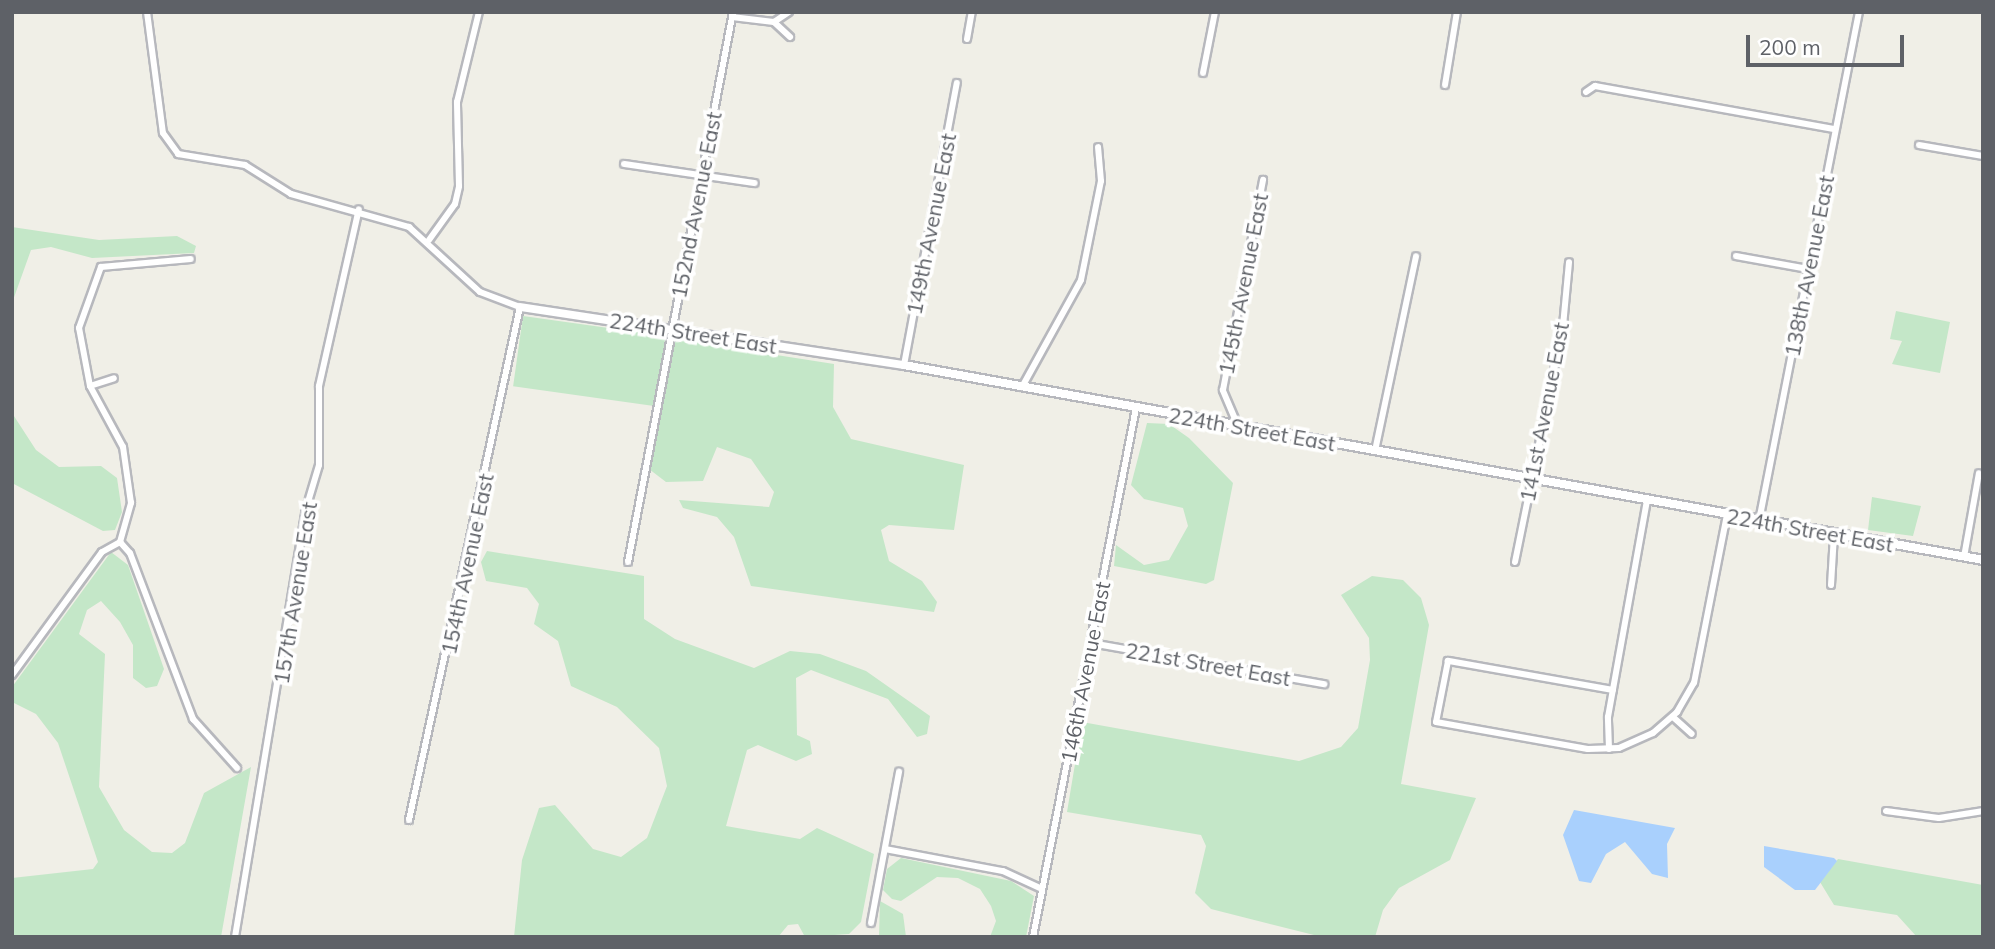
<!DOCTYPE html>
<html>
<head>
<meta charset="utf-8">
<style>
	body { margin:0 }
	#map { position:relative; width:1995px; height:949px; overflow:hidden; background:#f0efe7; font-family:Mulish,sans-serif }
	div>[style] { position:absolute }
	.green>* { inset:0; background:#c4e7c8; transform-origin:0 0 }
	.water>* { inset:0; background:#a9d0fd }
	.roads { filter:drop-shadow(2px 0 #b7b8bd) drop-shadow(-2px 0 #b7b8bd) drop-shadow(0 2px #b7b8bd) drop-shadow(0 -2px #b7b8bd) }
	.minor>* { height:6px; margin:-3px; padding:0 3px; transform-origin:3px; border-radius:3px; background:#fff }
	.tertiary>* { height:8px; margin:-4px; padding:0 4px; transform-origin:4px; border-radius:4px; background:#fff }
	span { translate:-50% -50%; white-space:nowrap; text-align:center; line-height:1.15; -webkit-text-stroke:7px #fff; paint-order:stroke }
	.street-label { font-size:21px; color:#5e6167 }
	.frame { position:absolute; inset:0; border:14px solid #5e6167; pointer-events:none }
	.scale { position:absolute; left:1746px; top:35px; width:158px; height:32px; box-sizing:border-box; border:4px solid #5e6167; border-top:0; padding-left:9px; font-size:21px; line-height:24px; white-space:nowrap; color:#5e6167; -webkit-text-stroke:5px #fff; paint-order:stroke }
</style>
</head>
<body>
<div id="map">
	<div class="green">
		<i style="clip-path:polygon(12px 227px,99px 240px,177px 236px,196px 246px,194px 253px,92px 258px,51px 247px,31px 250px,12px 303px)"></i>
		<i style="clip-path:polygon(1896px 311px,1950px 322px,1940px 373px,1892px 364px,1902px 341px,1890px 339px)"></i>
		<i style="left:523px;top:316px;width:144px;height:71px;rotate:8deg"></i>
		<i style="clip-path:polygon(675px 339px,834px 364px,833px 407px,851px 439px,964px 465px,954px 530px,889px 525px,881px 530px,889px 561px,922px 581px,937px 602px,934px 612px,751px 586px,734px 537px,717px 517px,683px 508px,679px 500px,769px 507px,774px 492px,751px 459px,717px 447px,703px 481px,666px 482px,649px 469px)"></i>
		<i style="clip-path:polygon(12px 413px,36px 450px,59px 467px,101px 466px,117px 478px,122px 512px,115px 530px,103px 531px,12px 483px)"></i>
		<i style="clip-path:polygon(1147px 423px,1169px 424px,1189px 438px,1233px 483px,1214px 580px,1206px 584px,1114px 566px,1116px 545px,1144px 565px,1169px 560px,1188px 526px,1183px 508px,1144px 499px,1131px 485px)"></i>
		<i style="clip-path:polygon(1872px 497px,1921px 506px,1913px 536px,1868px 530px)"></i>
		<i style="clip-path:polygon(487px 551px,644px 576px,644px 619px,675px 639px,754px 668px,790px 651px,820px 654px,866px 671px,930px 716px,927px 734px,917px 737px,888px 699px,811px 670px,796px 678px,797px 735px,810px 741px,812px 754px,796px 761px,758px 745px,747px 750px,726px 826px,800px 839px,817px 828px,874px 854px,861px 922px,849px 934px,805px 937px,798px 924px,788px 925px,778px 937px,514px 937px,522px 860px,539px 808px,555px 805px,593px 849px,621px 857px,647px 838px,667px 786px,659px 748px,617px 707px,571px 686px,558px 641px,534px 624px,539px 604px,527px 588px,486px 581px,481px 562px)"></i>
		<i style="clip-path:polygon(111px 552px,128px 565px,164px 669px,157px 686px,146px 688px,133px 678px,133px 645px,120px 622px,101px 601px,87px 610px,79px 634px,105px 654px,99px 787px,124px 830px,152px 852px,172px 853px,185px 843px,204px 793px,251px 767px,221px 937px,12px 937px,12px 878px,93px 869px,98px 862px,58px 743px,36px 714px,12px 702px,12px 687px)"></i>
		<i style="clip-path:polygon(1372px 576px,1403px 580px,1421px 598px,1429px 625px,1401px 784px,1476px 798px,1450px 860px,1399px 888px,1383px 910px,1375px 937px,1322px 937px,1211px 909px,1195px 893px,1206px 846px,1201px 835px,1067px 812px,1082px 722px,1299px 761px,1341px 747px,1358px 728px,1370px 660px,1369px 638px,1341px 595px)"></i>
		<i style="clip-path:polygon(901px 858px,1011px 881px,1034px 896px,1026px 937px,990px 937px,996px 921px,991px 906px,980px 889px,958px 878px,937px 877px,901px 901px,892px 899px,883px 890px,887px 869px)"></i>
		<i style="clip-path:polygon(1838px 859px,1983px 885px,1983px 937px,1917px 937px,1897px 915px,1834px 905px,1820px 882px)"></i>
		<i style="clip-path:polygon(880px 901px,903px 914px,906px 937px,879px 937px)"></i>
	</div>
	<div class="water">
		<i style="clip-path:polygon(1574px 810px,1675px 828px,1667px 844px,1668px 878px,1652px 874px,1625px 842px,1606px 854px,1591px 883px,1579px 881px,1563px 835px)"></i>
		<i style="clip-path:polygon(1764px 846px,1834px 858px,1837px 861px,1815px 890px,1795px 890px,1764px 867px)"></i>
	</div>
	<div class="roads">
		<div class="minor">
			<i style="left:147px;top:12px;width:122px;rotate:82.5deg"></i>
			<i style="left:163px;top:133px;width:26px;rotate:54deg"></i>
			<i style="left:178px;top:154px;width:68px;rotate:9.3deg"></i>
			<i style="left:245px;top:165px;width:54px;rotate:32.2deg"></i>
			<i style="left:291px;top:194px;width:123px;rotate:15.6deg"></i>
			<i style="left:409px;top:227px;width:96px;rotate:42.5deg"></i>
			<i style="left:480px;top:292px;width:43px;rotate:20.6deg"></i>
			<i style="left:520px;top:307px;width:525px;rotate:102.21deg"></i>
			<i style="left:732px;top:17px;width:42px;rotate:6.8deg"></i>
			<i style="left:774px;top:22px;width:22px;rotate:43deg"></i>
			<i style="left:774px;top:22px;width:18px;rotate:-34deg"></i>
			<i style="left:967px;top:39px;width:27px;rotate:-80deg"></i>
			<i style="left:1203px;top:73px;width:62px;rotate:-78.9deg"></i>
			<i style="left:1445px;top:85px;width:74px;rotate:-80.7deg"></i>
			<i style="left:1586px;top:92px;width:11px;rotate:-34deg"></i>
			<i style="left:1595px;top:86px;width:244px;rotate:10.2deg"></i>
			<i style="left:1919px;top:145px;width:65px;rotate:9.8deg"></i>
			<i style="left:624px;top:164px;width:132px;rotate:8.3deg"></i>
			<i style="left:429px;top:240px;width:44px;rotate:-54.2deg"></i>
			<i style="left:455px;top:204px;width:18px;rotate:-77deg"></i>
			<i style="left:459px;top:186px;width:84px;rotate:-91.4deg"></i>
			<i style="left:457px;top:102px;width:93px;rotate:-76.3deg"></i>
			<i style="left:1736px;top:256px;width:73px;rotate:10.2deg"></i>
			<i style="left:904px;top:365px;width:287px;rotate:-79.4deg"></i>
			<i style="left:90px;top:386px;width:25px;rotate:-18deg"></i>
			<i style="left:1022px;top:387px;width:122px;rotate:-61.1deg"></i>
			<i style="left:1081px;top:280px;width:101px;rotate:-78.6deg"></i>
			<i style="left:1101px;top:181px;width:34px;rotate:-95deg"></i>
			<i style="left:1238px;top:426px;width:39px;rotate:-113deg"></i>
			<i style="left:1223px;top:390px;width:214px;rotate:-79.2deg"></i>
			<i style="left:1375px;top:451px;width:199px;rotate:-78.1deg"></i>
			<i style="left:1759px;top:521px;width:519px;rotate:-78.89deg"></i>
			<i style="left:120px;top:542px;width:41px;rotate:-74.2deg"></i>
			<i style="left:131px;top:503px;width:57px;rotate:-98.1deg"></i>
			<i style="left:123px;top:447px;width:69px;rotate:-118.4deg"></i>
			<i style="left:90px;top:386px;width:59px;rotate:-100.7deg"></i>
			<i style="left:79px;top:328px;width:65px;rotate:-70.2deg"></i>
			<i style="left:101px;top:267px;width:90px;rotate:-5.1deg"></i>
			<i style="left:120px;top:542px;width:15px;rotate:48deg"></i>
			<i style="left:130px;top:553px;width:178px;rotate:69.2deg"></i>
			<i style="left:193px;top:719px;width:66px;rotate:48.1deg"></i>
			<i style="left:1964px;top:557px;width:85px;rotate:-79.9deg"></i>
			<i style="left:628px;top:562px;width:560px;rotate:-79.19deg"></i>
			<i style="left:1515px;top:562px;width:241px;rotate:-78.5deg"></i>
			<i style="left:1563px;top:326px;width:64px;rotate:-84.6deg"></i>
			<i style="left:1831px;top:585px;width:51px;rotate:-86.6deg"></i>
			<i style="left:1091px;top:643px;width:237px;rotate:10deg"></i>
			<i style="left:12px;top:675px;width:152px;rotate:-53.8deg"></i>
			<i style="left:102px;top:552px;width:21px;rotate:-29deg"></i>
			<i style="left:1613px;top:690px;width:168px;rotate:-170deg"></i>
			<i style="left:1448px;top:661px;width:62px;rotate:101.1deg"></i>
			<i style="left:1436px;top:722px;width:154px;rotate:10.1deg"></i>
			<i style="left:1588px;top:749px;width:31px;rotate:-2deg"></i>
			<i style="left:1619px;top:748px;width:37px;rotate:-24deg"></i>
			<i style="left:1653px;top:733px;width:32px;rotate:-41deg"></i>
			<i style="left:1677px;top:712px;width:34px;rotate:-60deg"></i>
			<i style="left:1694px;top:683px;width:171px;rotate:-78.9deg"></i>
			<i style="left:1673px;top:717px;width:25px;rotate:42deg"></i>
			<i style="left:1609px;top:749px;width:32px;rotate:-92deg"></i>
			<i style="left:1608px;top:717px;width:219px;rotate:-79.8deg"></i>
			<i style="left:1886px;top:811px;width:53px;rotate:7.5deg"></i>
			<i style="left:1939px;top:818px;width:45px;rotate:-9deg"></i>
			<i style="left:885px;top:849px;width:120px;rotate:10.6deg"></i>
			<i style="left:1003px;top:871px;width:43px;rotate:24.8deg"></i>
			<i style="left:871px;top:923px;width:154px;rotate:-79.5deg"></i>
			<i style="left:235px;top:937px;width:431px;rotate:-80.6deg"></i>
			<i style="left:305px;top:512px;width:49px;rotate:-73.4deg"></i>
			<i style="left:319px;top:465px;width:79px;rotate:-90deg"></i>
			<i style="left:319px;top:386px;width:181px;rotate:-77.3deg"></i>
			<i style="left:1033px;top:937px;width:539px;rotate:-78.98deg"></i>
		</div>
		<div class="tertiary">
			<i style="left:520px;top:307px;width:388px;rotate:8.6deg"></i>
			<i style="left:904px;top:365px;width:1096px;rotate:10.24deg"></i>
		</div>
	</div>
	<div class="street-label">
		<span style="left:696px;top:205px;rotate:-79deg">152nd Avenue East</span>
		<span style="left:931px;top:224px;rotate:-79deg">149th Avenue East</span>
		<span style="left:1809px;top:266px;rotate:-79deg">138th Avenue East</span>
		<span style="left:1243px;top:284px;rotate:-79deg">145th Avenue East</span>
		<span style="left:693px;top:333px;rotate:9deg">224th Street East</span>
		<span style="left:1544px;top:412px;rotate:-79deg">141st Avenue East</span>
		<span style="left:1252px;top:429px;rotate:10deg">224th Street East</span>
		<span style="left:1810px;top:530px;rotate:10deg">224th Street East</span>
		<span style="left:467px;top:564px;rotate:-78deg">154th Avenue East</span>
		<span style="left:295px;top:593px;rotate:-81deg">157th Avenue East</span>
		<span style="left:1208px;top:664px;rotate:10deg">221st Street East</span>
		<span style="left:1085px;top:672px;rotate:-79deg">146th Avenue East</span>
	</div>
	<div class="frame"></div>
	<div class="scale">200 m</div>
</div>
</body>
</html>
